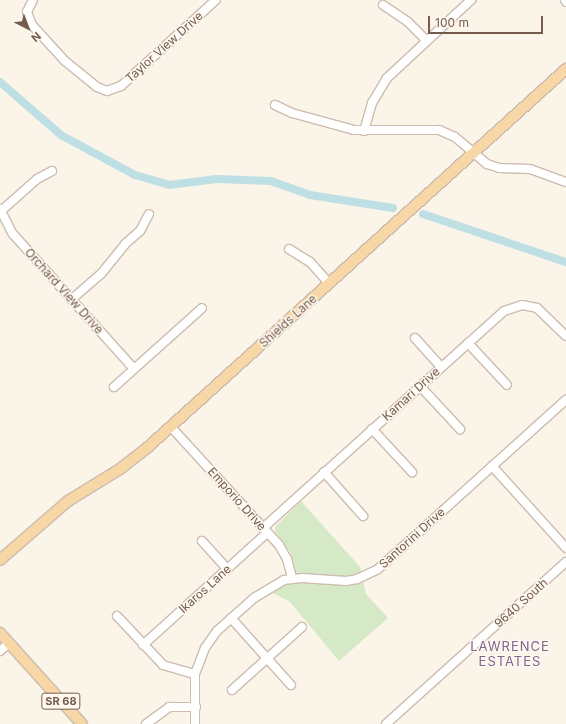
<!DOCTYPE html>
<html>
<head>
<meta charset="utf-8">
<style>
	body { margin:0 }
	#map { position:relative; width:566px; height:724px; overflow:hidden; background:#fbf4e9; font-family:Inter,sans-serif }
	div>[style] { position:absolute }
	.green>* { inset:0; background:#d5e9c7 }
	.canal>* { height:8px; margin:-4px; padding:0 4px; transform-origin:4px; border-radius:4px; background:#bedfe4 }
	.roads { filter:drop-shadow(1px 0 #cdbcaf) drop-shadow(-1px 0 #cdbcaf) drop-shadow(0 1px #cdbcaf) drop-shadow(0 -1px #cdbcaf) }
	.minor>* { height:8px; margin:-4px; padding:0 4px; transform-origin:4px; border-radius:4px; background:#fff }
	.major>* { height:10px; margin:-5px; padding:0 5px; transform-origin:5px; border-radius:5px; background:#f6d7a5 }
	span { translate:-50% -50%; white-space:nowrap; text-align:center; line-height:1.15; -webkit-text-stroke:3px #fef8ef; paint-order:stroke }
	.shield-label span { padding:1px 3px; background:#fef8ef; border:1px solid; border-radius:3px; -webkit-text-stroke-width:0 }
	.shield-label { font-size:11px; color:#745b4e; font-weight:700 }
	.street-label { font-size:12px; color:#745b4e }
	.neighbourhood-label { font-size:13px; color:#826690; letter-spacing:1px }
	.north { position:absolute; left:8px; top:8px; width:40px; height:40px; -webkit-text-stroke:3px #fef8ef; paint-order:stroke; rotate:138deg; font-size:11px; font-weight:700; line-height:16px; text-align:center; color:#745b4e }
	.north::after { content:''; display:block; margin:auto; width:14px; height:18px; background:#745b4e; clip-path:polygon(50% 0,100% 100%,50% 72%,0 100%) }
	.scale { position:absolute; left:428px; top:16px; width:115px; height:18px; box-sizing:border-box; border:2px solid #745b4e; border-top:0; padding-left:5px; font-size:12px; line-height:14px; white-space:nowrap; color:#745b4e; -webkit-text-stroke:3px #fef8ef; paint-order:stroke }
</style>
</head>
<body>
<div id="map">
	<div class="green">
		<i style="clip-path:polygon(301px 501px,360px 567px,366px 594px,388px 618px,339px 661px,290px 602px,271px 592px,295px 568px,291px 553px,275px 531px,275px 527px)"></i>
	</div>
	<div class="canal">
		<i style="left:0;top:82px;width:81px;rotate:41deg"></i>
		<i style="left:61px;top:135px;width:84px;rotate:28.4deg"></i>
		<i style="left:135px;top:175px;width:35px;rotate:16deg"></i>
		<i style="left:169px;top:185px;width:48px;rotate:-7.1deg"></i>
		<i style="left:217px;top:179px;width:54px;rotate:2.1deg"></i>
		<i style="left:271px;top:181px;width:41px;rotate:19.7deg"></i>
		<i style="left:310px;top:195px;width:84px;rotate:8.9deg"></i>
		<i style="left:423px;top:214px;width:151px;rotate:18.6deg"></i>
	</div>
	<div class="roads">
		<div class="minor">
			<i style="left:33px;top:0;width:13px;rotate:117deg"></i>
			<i style="left:27px;top:12px;width:14px;rotate:69deg"></i>
			<i style="left:32px;top:25px;width:49px;rotate:47.5deg"></i>
			<i style="left:65px;top:61px;width:41px;rotate:39.1deg"></i>
			<i style="left:97px;top:87px;width:11px;rotate:22deg"></i>
			<i style="left:107px;top:91px;width:15px;rotate:-20deg"></i>
			<i style="left:121px;top:86px;width:128px;rotate:-42.2deg"></i>
			<i style="left:565px;top:0;width:2px;rotate:63deg"></i>
			<i style="left:383px;top:5px;width:30px;rotate:34deg"></i>
			<i style="left:408px;top:22px;width:25px;rotate:45deg"></i>
			<i style="left:275px;top:105px;width:19px;rotate:25deg"></i>
			<i style="left:292px;top:113px;width:64px;rotate:15.3deg"></i>
			<i style="left:354px;top:130px;width:85px"></i>
			<i style="left:439px;top:130px;width:17px;rotate:24deg"></i>
			<i style="left:455px;top:137px;width:42px;rotate:40.2deg"></i>
			<i style="left:487px;top:164px;width:13px;rotate:18deg"></i>
			<i style="left:499px;top:168px;width:31px;rotate:2deg"></i>
			<i style="left:530px;top:169px;width:38px;rotate:20deg"></i>
			<i style="left:364px;top:131px;width:29px;rotate:-74deg"></i>
			<i style="left:372px;top:103px;width:29px;rotate:-59deg"></i>
			<i style="left:387px;top:78px;width:115px;rotate:-42.9deg"></i>
			<i style="left:0;top:209px;width:28px;rotate:63deg"></i>
			<i style="left:13px;top:234px;width:181px;rotate:48.1deg"></i>
			<i style="left:1px;top:211px;width:48px;rotate:-41.6deg"></i>
			<i style="left:37px;top:179px;width:17px;rotate:-28deg"></i>
			<i style="left:289px;top:249px;width:25px;rotate:32deg"></i>
			<i style="left:310px;top:262px;width:28px;rotate:48deg"></i>
			<i style="left:72px;top:299px;width:38px;rotate:-41deg"></i>
			<i style="left:101px;top:274px;width:38px;rotate:-51deg"></i>
			<i style="left:125px;top:244px;width:20px;rotate:-41deg"></i>
			<i style="left:140px;top:231px;width:19px;rotate:-62deg"></i>
			<i style="left:415px;top:338px;width:39px;rotate:48deg"></i>
			<i style="left:468px;top:343px;width:57px;rotate:47.1deg"></i>
			<i style="left:420px;top:386px;width:59px;rotate:47.1deg"></i>
			<i style="left:114px;top:387px;width:118px;rotate:-41.9deg"></i>
			<i style="left:171px;top:427px;width:160px;rotate:47.5deg"></i>
			<i style="left:279px;top:545px;width:16px;rotate:60deg"></i>
			<i style="left:287px;top:559px;width:20px;rotate:75deg"></i>
			<i style="left:372px;top:429px;width:59px;rotate:47.1deg"></i>
			<i style="left:492px;top:466px;width:110px;rotate:47.9deg"></i>
			<i style="left:324px;top:472px;width:59px;rotate:48.4deg"></i>
			<i style="left:263px;top:528px;width:324px;rotate:-42deg"></i>
			<i style="left:504px;top:311px;width:19px;rotate:-18deg"></i>
			<i style="left:522px;top:305px;width:15px;rotate:11deg"></i>
			<i style="left:537px;top:308px;width:40px;rotate:44deg"></i>
			<i style="left:202px;top:541px;width:38px;rotate:48deg"></i>
			<i style="left:117px;top:616px;width:67px;rotate:46.8deg"></i>
			<i style="left:163px;top:665px;width:33px;rotate:16deg"></i>
			<i style="left:231px;top:618px;width:90px;rotate:48.2deg"></i>
			<i style="left:143px;top:645px;width:167px;rotate:-42.1deg"></i>
			<i style="left:0;top:651px;width:12px;rotate:-42deg"></i>
			<i style="left:232px;top:690px;width:94px;rotate:-42deg"></i>
			<i style="left:146px;top:724px;width:29px;rotate:-36deg"></i>
			<i style="left:169px;top:707px;width:27px"></i>
			<i style="left:195px;top:724px;width:50px;rotate:-90deg"></i>
			<i style="left:195px;top:674px;width:28px;rotate:-69deg"></i>
			<i style="left:205px;top:648px;width:21px;rotate:-55deg"></i>
			<i style="left:217px;top:631px;width:50px;rotate:-41.7deg"></i>
			<i style="left:254px;top:598px;width:35px;rotate:-31deg"></i>
			<i style="left:284px;top:580px;width:18px;rotate:-6deg"></i>
			<i style="left:302px;top:578px;width:44px;rotate:3.9deg"></i>
			<i style="left:346px;top:581px;width:11px;rotate:-10deg"></i>
			<i style="left:357px;top:579px;width:23px;rotate:-25deg"></i>
			<i style="left:378px;top:569px;width:253px;rotate:-42deg"></i>
			<i style="left:386px;top:724px;width:242px;rotate:-42deg"></i>
		</div>
		<div class="major">
			<i style="left:0;top:560px;width:90px;rotate:-40.9deg"></i>
			<i style="left:68px;top:501px;width:61px;rotate:-31.6deg"></i>
			<i style="left:120px;top:469px;width:36px;rotate:-38deg"></i>
			<i style="left:148px;top:447px;width:564px;rotate:-42.12deg"></i>
			<i style="left:0;top:633px;width:122px;rotate:48deg"></i>
		</div>
	</div>
	<div class="shield-label">
		<span style="left:61px;top:701px">SR 68</span>
	</div>
	<div class="street-label">
		<span style="left:164px;top:47px;rotate:-42deg">Taylor View Drive</span>
		<span style="left:64px;top:291px;rotate:48deg">Orchard View Drive</span>
		<span style="left:288px;top:321px;rotate:-42deg">Shields Lane</span>
		<span style="left:411px;top:394px;rotate:-42deg">Kamari Drive</span>
		<span style="left:237px;top:499px;rotate:48deg">Emporio Drive</span>
		<span style="left:412px;top:538px;rotate:-42deg">Santorini Drive</span>
		<span style="left:205px;top:589px;rotate:-42deg">Ikaros Lane</span>
		<span style="left:521px;top:603px;rotate:-42deg">9640 South</span>
	</div>
	<div class="neighbourhood-label">
		<span style="left:510px;top:654px">LAWRENCE<br>ESTATES</span>
	</div>
	<div class="north">N</div>
	<div class="scale">100 m</div>
</div>
</body>
</html>
